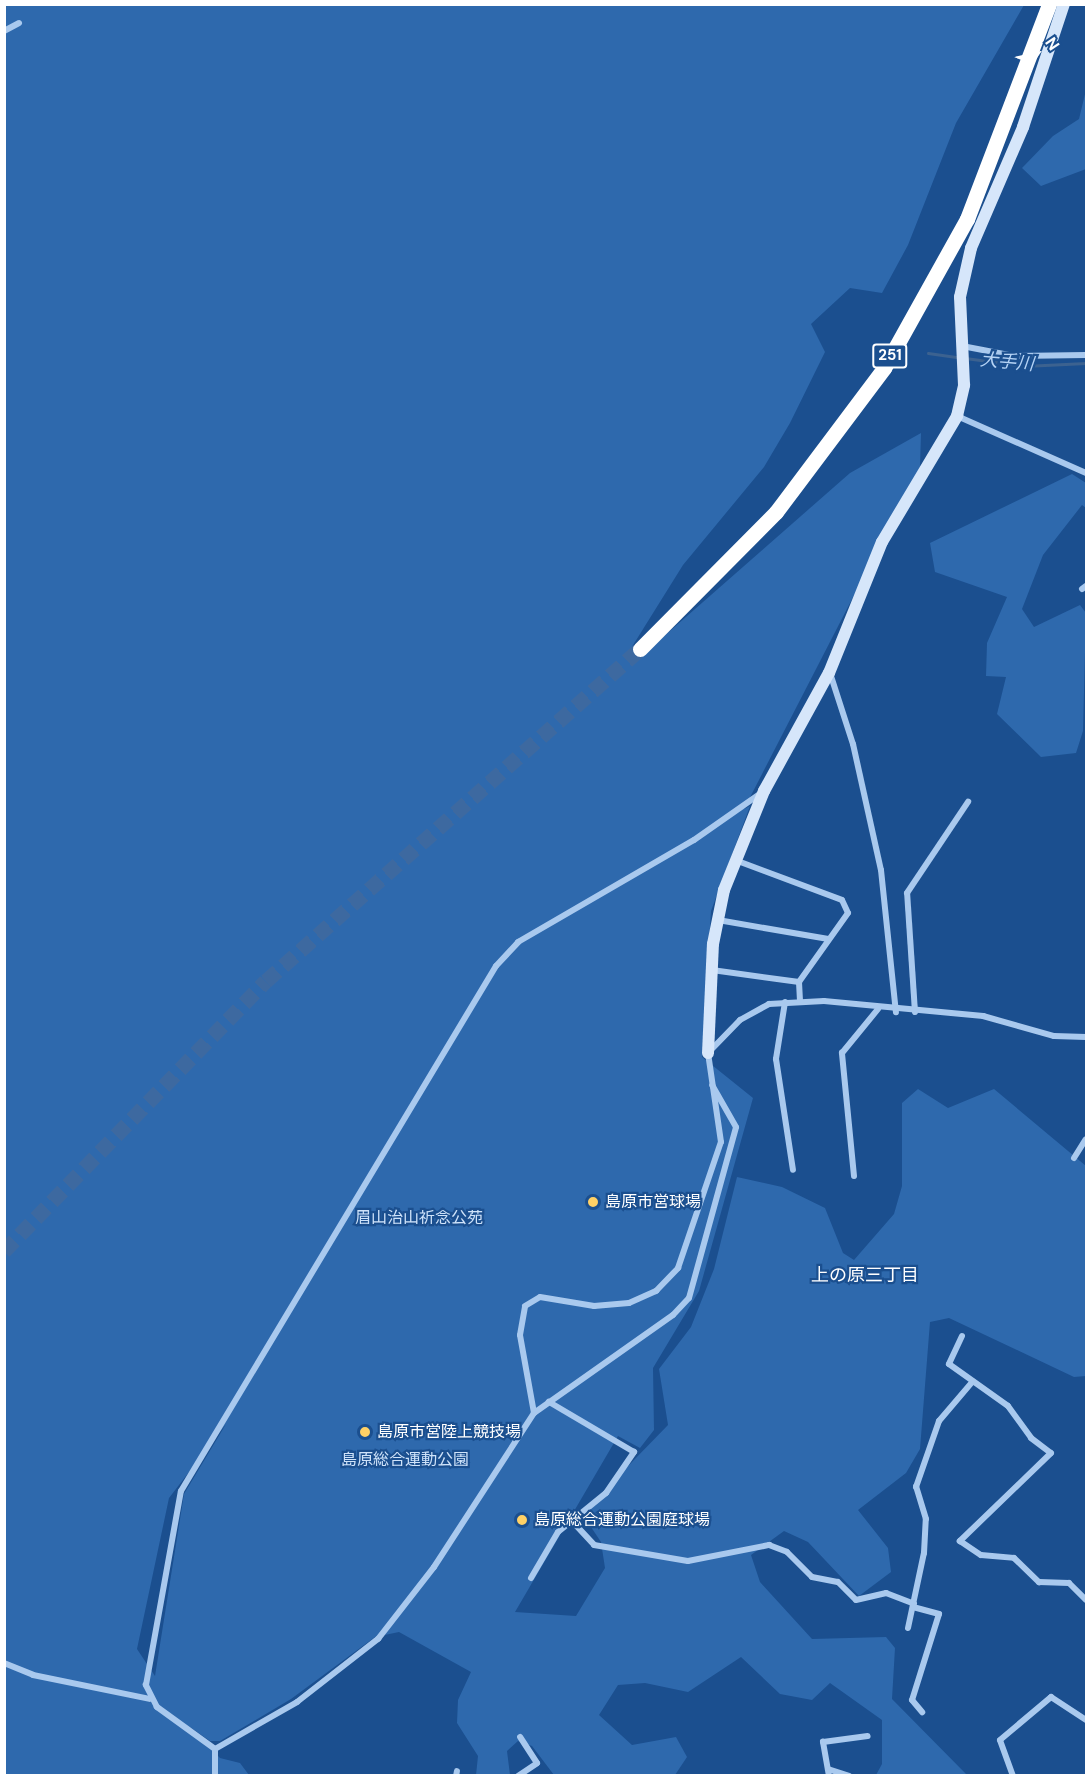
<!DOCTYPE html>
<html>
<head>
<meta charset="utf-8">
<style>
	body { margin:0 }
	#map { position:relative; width:1091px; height:1780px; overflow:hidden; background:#1b4f8f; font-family:"DM Sans","Noto Sans JP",sans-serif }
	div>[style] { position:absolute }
	.green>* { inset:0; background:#2e69ad }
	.stream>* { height:3px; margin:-1.5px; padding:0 1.5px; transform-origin:1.5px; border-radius:1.5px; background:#3c6290 }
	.highway-tunnel>* { height:15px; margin-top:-7.5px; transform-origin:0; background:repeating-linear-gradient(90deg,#3d69a0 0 15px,transparent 0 23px) }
	.street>* { height:6px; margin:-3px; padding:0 3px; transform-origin:3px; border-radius:3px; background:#a9c9ee }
	.secondary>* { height:12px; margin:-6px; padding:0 6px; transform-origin:6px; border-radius:6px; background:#d6e6fa }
	.highway>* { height:15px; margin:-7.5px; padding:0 7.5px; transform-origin:7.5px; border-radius:7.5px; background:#fff }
	.dots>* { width:16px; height:16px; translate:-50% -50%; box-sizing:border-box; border:3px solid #1b4f8f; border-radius:50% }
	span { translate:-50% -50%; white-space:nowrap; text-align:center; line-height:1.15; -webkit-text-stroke:4.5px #1b4f8f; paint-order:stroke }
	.shield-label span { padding:2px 4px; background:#1b4f8f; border:2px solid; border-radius:4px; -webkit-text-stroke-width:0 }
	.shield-label { font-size:15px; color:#fff; font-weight:700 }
	.poi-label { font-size:16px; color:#fff }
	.left { translate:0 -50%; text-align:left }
	.park-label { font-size:16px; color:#cfe3fa }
	.water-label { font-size:18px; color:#b5d3f5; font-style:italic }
	.neighbourhood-label { font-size:18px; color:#fff }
	.frame { position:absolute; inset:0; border:6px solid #fff; pointer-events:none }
	.north { position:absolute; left:1007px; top:24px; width:60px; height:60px; -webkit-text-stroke:4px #1b4f8f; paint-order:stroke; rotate:56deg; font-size:16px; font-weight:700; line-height:24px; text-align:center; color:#fff }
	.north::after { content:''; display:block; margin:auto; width:21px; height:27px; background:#fff; clip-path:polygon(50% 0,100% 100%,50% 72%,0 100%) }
</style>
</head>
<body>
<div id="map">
	<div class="green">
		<i style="clip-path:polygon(evenodd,5px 5px,1024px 5px,956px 123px,908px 245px,882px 293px,850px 288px,811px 324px,825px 352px,790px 423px,764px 467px,683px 565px,630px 650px,646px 652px,850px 473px,921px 433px,920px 467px,744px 809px,750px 806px,711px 911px,702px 1057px,753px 1098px,699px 1291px,653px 1368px,654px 1430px,640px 1448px,618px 1436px,515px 1612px,576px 1616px,605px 1568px,601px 1542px,585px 1518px,597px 1498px,668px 1425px,659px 1369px,691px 1327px,714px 1269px,737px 1177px,782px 1187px,825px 1208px,843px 1253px,854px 1260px,894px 1214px,902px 1186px,902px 1103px,918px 1089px,948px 1108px,994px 1089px,1086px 1166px,1086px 1376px,1074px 1377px,949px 1318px,930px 1322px,920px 1449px,906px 1473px,858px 1510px,888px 1548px,891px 1572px,859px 1596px,808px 1542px,784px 1531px,751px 1555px,760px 1582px,812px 1639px,886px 1637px,895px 1648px,892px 1699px,967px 1775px,876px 1775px,882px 1764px,882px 1720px,830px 1683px,812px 1700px,780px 1694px,741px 1657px,688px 1692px,645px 1683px,618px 1685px,599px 1715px,632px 1745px,676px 1737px,687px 1757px,675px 1775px,554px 1775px,532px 1746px,518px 1741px,507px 1751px,510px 1775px,476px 1775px,478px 1756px,457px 1723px,458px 1700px,471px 1672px,399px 1632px,375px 1637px,291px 1699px,220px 1741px,210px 1741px,190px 1727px,220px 1758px,240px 1763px,249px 1775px,5px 1776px,5px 5px,226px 1424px,184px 1494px,155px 1676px,137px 1649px,169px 1498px,226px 1424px)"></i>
		<i style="clip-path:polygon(1086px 90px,1086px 169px,1041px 186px,1022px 168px,1053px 136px,1079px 119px)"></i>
		<i style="clip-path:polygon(1072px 474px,1086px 483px,1086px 508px,1082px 505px,1043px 555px,1022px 609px,1034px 627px,1080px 605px,1086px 613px,1083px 731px,1076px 753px,1041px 757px,997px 714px,1006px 677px,986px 676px,987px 643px,1007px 597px,935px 572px,930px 543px)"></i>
	</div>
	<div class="stream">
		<i style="left:928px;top:353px;width:30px;rotate:8deg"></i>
		<i style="left:965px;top:358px;width:60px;rotate:7.7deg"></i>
		<i style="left:1024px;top:366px;width:62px;rotate:-2.8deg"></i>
	</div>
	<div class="highway-tunnel">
		<i style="left:4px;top:1251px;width:376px;rotate:-45.9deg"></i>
		<i style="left:266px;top:981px;width:500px;rotate:-41.6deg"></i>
	</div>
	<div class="street">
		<i style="left:4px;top:31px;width:17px;rotate:-28deg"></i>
		<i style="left:962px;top:346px;width:53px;rotate:10.9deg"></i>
		<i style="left:1014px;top:356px;width:72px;rotate:-0.8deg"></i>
		<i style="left:957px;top:416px;width:141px;rotate:23.8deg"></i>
		<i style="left:1082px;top:589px;width:5px;rotate:-37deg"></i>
		<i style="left:830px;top:673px;width:75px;rotate:72.1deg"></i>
		<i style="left:853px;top:744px;width:129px;rotate:77.5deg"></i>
		<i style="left:881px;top:870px;width:143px;rotate:84deg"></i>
		<i style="left:735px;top:860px;width:114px;rotate:20.5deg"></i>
		<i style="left:842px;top:900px;width:14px;rotate:65deg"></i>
		<i style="left:848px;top:913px;width:85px;rotate:125.4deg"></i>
		<i style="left:799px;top:982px;width:20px;rotate:87deg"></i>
		<i style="left:718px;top:920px;width:112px;rotate:9.8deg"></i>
		<i style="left:712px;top:970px;width:88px;rotate:7.9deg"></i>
		<i style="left:785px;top:1002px;width:58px;rotate:99deg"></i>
		<i style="left:776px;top:1059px;width:112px;rotate:81.3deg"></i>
		<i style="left:915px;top:1012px;width:119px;rotate:-93.8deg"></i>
		<i style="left:907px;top:893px;width:110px;rotate:-56.2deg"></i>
		<i style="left:1074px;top:1158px;width:22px;rotate:-58deg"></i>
		<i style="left:854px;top:1176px;width:124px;rotate:-95.6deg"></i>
		<i style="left:842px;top:1053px;width:57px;rotate:-50.7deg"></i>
		<i style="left:962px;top:1336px;width:31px;rotate:115deg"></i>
		<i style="left:949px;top:1364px;width:72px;rotate:35.4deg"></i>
		<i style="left:1008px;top:1406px;width:39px;rotate:54deg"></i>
		<i style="left:1031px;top:1438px;width:25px;rotate:37deg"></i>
		<i style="left:1051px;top:1453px;width:127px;rotate:136deg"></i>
		<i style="left:960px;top:1541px;width:25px;rotate:34deg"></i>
		<i style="left:981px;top:1555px;width:33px;rotate:5deg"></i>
		<i style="left:1014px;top:1558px;width:35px;rotate:44deg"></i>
		<i style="left:1039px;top:1582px;width:30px;rotate:2deg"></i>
		<i style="left:1069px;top:1583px;width:24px;rotate:45deg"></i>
		<i style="left:534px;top:1413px;width:170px;rotate:-35.2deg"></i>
		<i style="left:673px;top:1315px;width:23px;rotate:-47deg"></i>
		<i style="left:689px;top:1298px;width:177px;rotate:-74.6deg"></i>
		<i style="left:736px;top:1127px;width:48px;rotate:-119.7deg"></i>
		<i style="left:571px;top:1520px;width:34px;rotate:47deg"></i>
		<i style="left:594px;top:1545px;width:95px;rotate:9.7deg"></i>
		<i style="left:688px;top:1561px;width:83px;rotate:-11.2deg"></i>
		<i style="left:769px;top:1545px;width:19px;rotate:21deg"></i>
		<i style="left:787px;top:1552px;width:35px;rotate:45deg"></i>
		<i style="left:812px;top:1577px;width:26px;rotate:11deg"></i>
		<i style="left:838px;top:1582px;width:25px;rotate:45deg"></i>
		<i style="left:856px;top:1600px;width:31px;rotate:-13deg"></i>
		<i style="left:886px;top:1593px;width:30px;rotate:21deg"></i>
		<i style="left:531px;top:1578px;width:53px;rotate:-59.6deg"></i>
		<i style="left:558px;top:1532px;width:62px;rotate:-39.1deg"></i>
		<i style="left:606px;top:1493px;width:50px;rotate:-55.7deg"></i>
		<i style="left:634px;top:1452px;width:99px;rotate:-149.5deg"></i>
		<i style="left:913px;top:1607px;width:27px;rotate:15deg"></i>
		<i style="left:939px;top:1614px;width:90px;rotate:107.4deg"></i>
		<i style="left:912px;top:1700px;width:16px;rotate:50deg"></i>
		<i style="left:908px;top:1628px;width:77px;rotate:-78deg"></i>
		<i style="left:924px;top:1553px;width:34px;rotate:-87deg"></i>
		<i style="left:926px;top:1519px;width:34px;rotate:-107deg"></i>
		<i style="left:916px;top:1487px;width:70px;rotate:-70.8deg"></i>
		<i style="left:939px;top:1421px;width:52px;rotate:-49.6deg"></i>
		<i style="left:4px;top:1663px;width:31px;rotate:22deg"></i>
		<i style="left:33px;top:1675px;width:119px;rotate:11.6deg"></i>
		<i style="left:215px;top:1749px;width:72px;rotate:-144.1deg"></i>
		<i style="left:157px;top:1707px;width:25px;rotate:-117deg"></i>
		<i style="left:146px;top:1685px;width:197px;rotate:-79.8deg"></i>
		<i style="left:181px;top:1491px;width:612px;rotate:-59.04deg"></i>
		<i style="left:496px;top:966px;width:33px;rotate:-47deg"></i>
		<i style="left:518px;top:942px;width:203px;rotate:-30.1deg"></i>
		<i style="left:694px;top:840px;width:82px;rotate:-35deg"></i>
		<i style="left:828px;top:1769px;width:22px;rotate:18deg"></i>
		<i style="left:215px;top:1776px;width:27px;rotate:-90deg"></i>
		<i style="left:215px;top:1749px;width:95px;rotate:-29.8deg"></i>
		<i style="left:297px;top:1702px;width:103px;rotate:-37.9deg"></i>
		<i style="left:378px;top:1639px;width:91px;rotate:-52.1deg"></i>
		<i style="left:434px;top:1567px;width:184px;rotate:-57deg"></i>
		<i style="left:534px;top:1413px;width:79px;rotate:-100.2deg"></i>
		<i style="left:520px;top:1335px;width:29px;rotate:-80deg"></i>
		<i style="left:525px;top:1306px;width:17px;rotate:-31deg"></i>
		<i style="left:540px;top:1297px;width:55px;rotate:9.5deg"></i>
		<i style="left:594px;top:1306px;width:35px;rotate:-5deg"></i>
		<i style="left:629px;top:1303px;width:30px;rotate:-24deg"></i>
		<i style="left:656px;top:1291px;width:32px;rotate:-46deg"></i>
		<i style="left:678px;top:1268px;width:133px;rotate:-71.2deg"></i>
		<i style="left:721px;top:1142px;width:90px;rotate:-98.3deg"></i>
		<i style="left:708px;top:1053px;width:46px;rotate:-45.9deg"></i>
		<i style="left:740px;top:1020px;width:33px;rotate:-29deg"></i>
		<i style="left:769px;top:1004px;width:55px;rotate:-3.1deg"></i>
		<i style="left:824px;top:1001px;width:160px;rotate:5.4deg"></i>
		<i style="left:983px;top:1016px;width:74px;rotate:15.7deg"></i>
		<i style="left:1054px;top:1036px;width:32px;rotate:2deg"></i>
		<i style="left:456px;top:1776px;width:5px;rotate:-79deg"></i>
		<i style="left:518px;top:1776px;width:23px;rotate:-34deg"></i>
		<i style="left:537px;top:1763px;width:31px;rotate:-123deg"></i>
		<i style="left:829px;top:1776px;width:35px;rotate:-100deg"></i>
		<i style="left:823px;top:1742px;width:45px;rotate:-7.6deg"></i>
		<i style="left:1013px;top:1776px;width:38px;rotate:-110deg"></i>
		<i style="left:1000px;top:1740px;width:67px;rotate:-40.1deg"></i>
		<i style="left:1051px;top:1697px;width:42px;rotate:33.3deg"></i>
	</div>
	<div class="secondary">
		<i style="left:708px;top:1053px;width:109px;rotate:-87.4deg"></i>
		<i style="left:713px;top:944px;width:55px;rotate:-78.5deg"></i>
		<i style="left:724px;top:890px;width:107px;rotate:-68deg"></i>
		<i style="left:764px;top:791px;width:135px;rotate:-61.2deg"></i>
		<i style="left:829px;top:673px;width:141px;rotate:-68deg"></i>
		<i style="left:882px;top:542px;width:147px;rotate:-59.2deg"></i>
		<i style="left:957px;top:416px;width:32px;rotate:-77deg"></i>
		<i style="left:964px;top:385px;width:88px;rotate:-92.6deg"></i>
		<i style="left:960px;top:297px;width:50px;rotate:-77.3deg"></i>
		<i style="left:971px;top:248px;width:132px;rotate:-66.7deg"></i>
		<i style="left:1023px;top:127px;width:130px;rotate:-71.6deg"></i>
	</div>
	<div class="highway">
		<i style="left:640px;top:649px;width:193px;rotate:-45.2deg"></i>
		<i style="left:776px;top:512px;width:180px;rotate:-53.1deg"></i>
		<i style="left:884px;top:368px;width:171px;rotate:-60.9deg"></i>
		<i style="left:967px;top:219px;width:230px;rotate:-69.1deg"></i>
	</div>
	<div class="dots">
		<i style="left:593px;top:1202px;background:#ffd166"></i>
		<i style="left:365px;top:1432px;background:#ffd166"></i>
		<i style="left:522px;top:1520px;background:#ffd166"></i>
	</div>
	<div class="shield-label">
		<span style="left:890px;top:356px">251</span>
	</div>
	<div class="poi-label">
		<span class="left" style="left:605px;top:1202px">島原市営球場</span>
		<span class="left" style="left:377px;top:1432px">島原市営陸上競技場</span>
		<span class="left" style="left:534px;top:1520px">島原総合運動公園庭球場</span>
	</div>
	<div class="park-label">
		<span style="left:419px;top:1218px">眉山治山祈念公苑</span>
		<span style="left:405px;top:1460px">島原総合運動公園</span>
	</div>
	<div class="water-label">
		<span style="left:1007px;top:362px;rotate:5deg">大手川</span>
	</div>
	<div class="neighbourhood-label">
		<span style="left:865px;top:1275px">上の原三丁目</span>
	</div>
	<div class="frame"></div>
	<div class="north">N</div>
</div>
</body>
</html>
